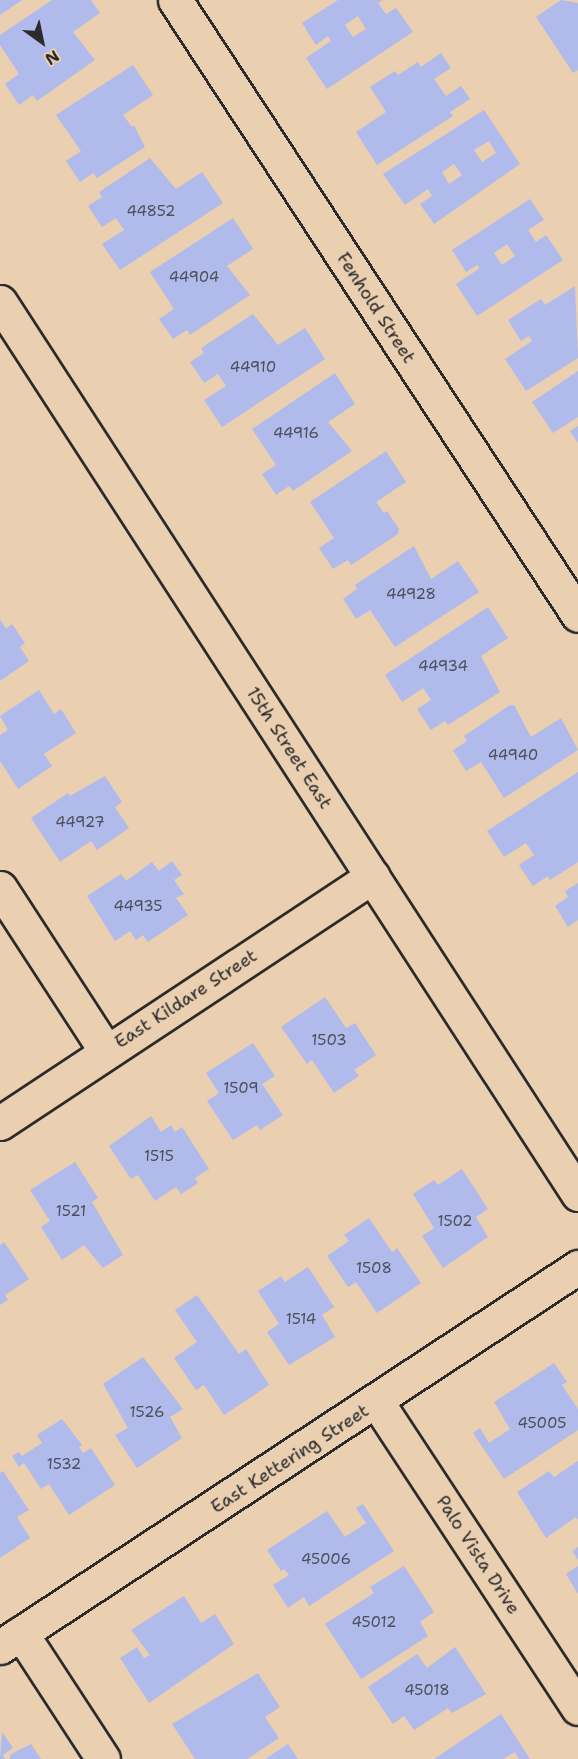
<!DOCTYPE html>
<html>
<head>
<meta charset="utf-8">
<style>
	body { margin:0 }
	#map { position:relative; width:578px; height:1759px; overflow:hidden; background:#eacfb1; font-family:"Shantell Sans",sans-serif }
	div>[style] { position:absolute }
	.building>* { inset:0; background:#b0baeb }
	.roads { filter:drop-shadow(2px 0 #2b2b2b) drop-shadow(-2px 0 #2b2b2b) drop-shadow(0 2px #2b2b2b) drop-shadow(0 -2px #2b2b2b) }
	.street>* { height:33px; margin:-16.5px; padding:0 16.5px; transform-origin:16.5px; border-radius:16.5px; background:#eacfb1 }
	.secondary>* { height:33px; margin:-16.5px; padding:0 16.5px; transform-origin:16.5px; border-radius:16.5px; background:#eacfb1 }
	span { translate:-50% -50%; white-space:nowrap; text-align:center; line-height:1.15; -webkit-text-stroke:6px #eacfb1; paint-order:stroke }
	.number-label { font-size:15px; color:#4c4f5b }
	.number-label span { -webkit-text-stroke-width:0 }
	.street-label { font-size:18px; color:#2b2b2b }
	.north { position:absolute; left:12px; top:12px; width:60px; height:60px; -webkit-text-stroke:4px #eacfb1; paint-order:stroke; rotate:147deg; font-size:16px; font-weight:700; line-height:24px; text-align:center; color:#2b2b2b }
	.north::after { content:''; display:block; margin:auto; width:21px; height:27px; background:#2b2b2b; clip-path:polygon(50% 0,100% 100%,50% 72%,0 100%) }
</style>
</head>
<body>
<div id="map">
	<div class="building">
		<i style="clip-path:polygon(0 0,22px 0,0 15px)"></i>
		<i style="clip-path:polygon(52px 0,91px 0,100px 13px,73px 32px,95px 60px,37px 101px,33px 95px,19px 105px,5px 84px,19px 74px,0 45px,0 35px)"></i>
		<i style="clip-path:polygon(evenodd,338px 0,383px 0,378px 3px,386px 14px,396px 8px,413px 32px,327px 89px,306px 58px,331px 41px,328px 36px,316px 45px,302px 23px,338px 0,358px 16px,366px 29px,353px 37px,345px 25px,358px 16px)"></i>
		<i style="clip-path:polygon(561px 0,578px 3px,578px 70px,573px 73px,536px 17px)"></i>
		<i style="clip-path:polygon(441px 53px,451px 68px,434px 79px,446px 96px,461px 86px,470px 99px,450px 112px,453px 116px,377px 165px,356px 132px,386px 112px,370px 87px,395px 71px,398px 75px,418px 62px,421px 67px)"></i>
		<i style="clip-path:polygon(133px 65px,153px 95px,123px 115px,132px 127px,134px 125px,145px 147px,97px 178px,93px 173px,80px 182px,66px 161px,81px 151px,56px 115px)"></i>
		<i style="clip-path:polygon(evenodd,484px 110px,520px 164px,434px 224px,420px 204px,432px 196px,428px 189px,405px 205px,383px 174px,484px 110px,489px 141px,496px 153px,482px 162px,474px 150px,489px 141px,484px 110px,454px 164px,462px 175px,449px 184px,442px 172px,454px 164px)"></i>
		<i style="clip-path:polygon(150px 158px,176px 189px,202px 172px,223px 203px,120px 270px,102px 244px,124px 230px,116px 218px,102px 227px,88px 206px,102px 197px,99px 192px)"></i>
		<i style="clip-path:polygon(evenodd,530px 199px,544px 220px,528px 230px,536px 242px,546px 235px,563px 260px,477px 316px,456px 284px,480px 268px,477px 265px,466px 272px,452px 250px,530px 199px,507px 244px,515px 256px,502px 265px,494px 253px,507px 244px)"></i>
		<i style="clip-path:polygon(233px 218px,253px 249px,227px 266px,250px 295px,190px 335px,187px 330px,173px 339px,159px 319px,174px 309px,150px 272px)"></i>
		<i style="clip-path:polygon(575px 286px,578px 358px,526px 391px,505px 359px,532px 341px,529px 336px,521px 341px,508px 320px,541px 299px,545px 305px)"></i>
		<i style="clip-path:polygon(253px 314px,278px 345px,305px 328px,325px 359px,222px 427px,204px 400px,226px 386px,218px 374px,204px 383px,190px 362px,204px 353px,201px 348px)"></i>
		<i style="clip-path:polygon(578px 371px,578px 417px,553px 433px,532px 402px)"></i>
		<i style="clip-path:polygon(335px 373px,355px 404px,328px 422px,352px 451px,293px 491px,289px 486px,276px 495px,262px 474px,276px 465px,252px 429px)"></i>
		<i style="clip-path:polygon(578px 426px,578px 443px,570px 431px)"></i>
		<i style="clip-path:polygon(386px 451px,406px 482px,376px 502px,384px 513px,387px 511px,399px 529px,398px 534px,351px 565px,348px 560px,333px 569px,319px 548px,334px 538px,310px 502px)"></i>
		<i style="clip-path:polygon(414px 546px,431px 579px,458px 561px,479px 592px,395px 647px,370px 610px,356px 619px,343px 599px,357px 589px,355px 585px)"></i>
		<i style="clip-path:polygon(488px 607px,508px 638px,481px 656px,500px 692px,448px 725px,445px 721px,431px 730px,417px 709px,431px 700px,423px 688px,402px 702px,385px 675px)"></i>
		<i style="clip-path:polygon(0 619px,6px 629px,12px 624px,25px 643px,20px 647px,29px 661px,0 681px)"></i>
		<i style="clip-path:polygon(39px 690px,54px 714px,61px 709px,76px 733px,44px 754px,52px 766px,18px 789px,0 761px,0 735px,8px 730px,0 716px)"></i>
		<i style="clip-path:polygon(510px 705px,514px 705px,531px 737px,561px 718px,578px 750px,504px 798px,481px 762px,466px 771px,453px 750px,467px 741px,464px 736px)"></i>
		<i style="clip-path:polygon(578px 772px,578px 862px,550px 880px,548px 876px,533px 886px,519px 865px,534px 855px,526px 843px,504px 857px,487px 831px)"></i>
		<i style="clip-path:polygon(105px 776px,122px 802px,115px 807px,129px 828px,97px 850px,91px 841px,60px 862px,31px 818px,68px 793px,70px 796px)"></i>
		<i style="clip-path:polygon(172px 861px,182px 875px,174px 880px,184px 894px,176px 898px,188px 915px,148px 942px,143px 935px,136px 940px,130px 931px,115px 941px,87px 896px,121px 874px,126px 881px,152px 862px,159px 871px)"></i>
		<i style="clip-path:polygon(578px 883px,578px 920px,568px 927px,555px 906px,568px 897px,565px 891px)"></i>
		<i style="clip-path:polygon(325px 997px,346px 1028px,355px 1023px,376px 1055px,354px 1070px,359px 1076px,334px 1093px,312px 1060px,307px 1064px,281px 1027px)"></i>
		<i style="clip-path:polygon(253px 1043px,275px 1076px,262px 1084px,283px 1115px,260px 1130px,257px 1125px,233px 1140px,207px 1101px,219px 1093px,206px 1073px)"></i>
		<i style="clip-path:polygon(151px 1116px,161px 1132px,171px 1125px,175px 1132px,182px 1127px,209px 1169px,195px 1178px,198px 1183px,181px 1194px,176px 1187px,155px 1201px,138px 1175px,131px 1179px,109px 1146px)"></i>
		<i style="clip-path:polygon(75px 1162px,98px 1198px,92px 1202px,123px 1255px,103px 1268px,84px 1245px,62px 1260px,41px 1227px,50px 1221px,30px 1190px)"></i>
		<i style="clip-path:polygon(462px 1169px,488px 1209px,476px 1217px,488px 1237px,443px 1268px,422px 1236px,434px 1228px,413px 1194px,434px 1180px,438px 1185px)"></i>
		<i style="clip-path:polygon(369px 1218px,392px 1252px,397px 1248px,421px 1283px,377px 1313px,356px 1282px,348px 1287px,327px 1256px,349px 1241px,344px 1235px)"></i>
		<i style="clip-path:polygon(4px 1242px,29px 1279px,5px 1295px,8px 1300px,0 1305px,0 1245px)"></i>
		<i style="clip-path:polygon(308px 1267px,334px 1307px,322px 1315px,335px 1337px,289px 1365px,267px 1332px,279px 1324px,258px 1291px,281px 1276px,285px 1282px)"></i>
		<i style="clip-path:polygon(197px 1295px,239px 1354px,246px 1349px,269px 1385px,224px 1415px,204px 1385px,196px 1390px,174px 1358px,197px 1342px,175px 1310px)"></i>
		<i style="clip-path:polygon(143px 1357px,183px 1409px,170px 1417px,182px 1438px,137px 1468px,115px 1435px,128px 1428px,103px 1384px)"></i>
		<i style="clip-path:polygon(554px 1363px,567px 1382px,562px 1385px,578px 1409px,578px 1430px,504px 1479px,473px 1433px,480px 1428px,489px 1443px,510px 1429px,494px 1402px)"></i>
		<i style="clip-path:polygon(62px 1419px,82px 1445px,79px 1447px,83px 1453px,91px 1448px,115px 1485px,69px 1515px,49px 1484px,41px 1489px,24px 1463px,19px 1467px,12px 1456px,19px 1452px,22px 1456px,42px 1443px,37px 1435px)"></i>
		<i style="clip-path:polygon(578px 1461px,578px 1520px,576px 1517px,546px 1538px,517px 1492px,549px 1471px,554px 1477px)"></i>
		<i style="clip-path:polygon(3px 1471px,29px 1510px,17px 1517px,30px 1538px,0 1558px,0 1473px)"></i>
		<i style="clip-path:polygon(363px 1504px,394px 1551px,309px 1606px,304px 1597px,288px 1608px,273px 1585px,289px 1575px,284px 1569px,281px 1571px,267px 1550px,327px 1511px,345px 1537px,366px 1523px,356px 1508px)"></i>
		<i style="clip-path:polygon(578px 1547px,578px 1560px,572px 1551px)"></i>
		<i style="clip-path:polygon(404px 1566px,434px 1612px,420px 1622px,428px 1636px,361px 1679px,325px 1624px,374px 1593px,370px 1587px)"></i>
		<i style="clip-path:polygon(578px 1566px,578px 1594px,566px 1574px)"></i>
		<i style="clip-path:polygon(184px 1596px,201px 1623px,215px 1614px,234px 1644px,149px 1703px,120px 1658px,137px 1647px,144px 1658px,150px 1655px,131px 1630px)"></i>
		<i style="clip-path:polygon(455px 1647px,486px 1694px,452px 1713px,448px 1708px,414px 1730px,404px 1716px,393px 1724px,368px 1687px,417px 1654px,427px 1668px)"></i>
		<i style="clip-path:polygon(258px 1673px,280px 1707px,265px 1717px,279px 1738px,247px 1759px,195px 1759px,172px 1724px)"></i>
		<i style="clip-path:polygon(501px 1714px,530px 1759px,519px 1759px,515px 1752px,503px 1759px,434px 1759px)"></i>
		<i style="clip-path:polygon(2px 1732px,13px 1748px,3px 1755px,5px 1759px,0 1759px)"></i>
		<i style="clip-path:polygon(31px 1744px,41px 1759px,9px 1759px,11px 1754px)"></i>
		<i style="clip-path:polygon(288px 1744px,298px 1759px,265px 1759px)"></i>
	</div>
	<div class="roads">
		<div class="street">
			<i style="left:175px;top:0;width:735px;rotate:56.76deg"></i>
			<i style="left:0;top:888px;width:194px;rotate:57deg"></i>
			<i style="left:0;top:1123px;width:447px;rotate:-33.5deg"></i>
			<i style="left:377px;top:1402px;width:366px;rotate:56.7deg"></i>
			<i style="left:21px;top:1633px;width:150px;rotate:56.9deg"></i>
			<i style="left:0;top:1647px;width:692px;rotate:-33.32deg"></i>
		</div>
		<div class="secondary">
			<i style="left:0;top:302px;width:1063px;rotate:57.06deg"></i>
		</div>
	</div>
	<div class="number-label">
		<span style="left:151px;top:212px">44852</span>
		<span style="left:194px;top:278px">44904</span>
		<span style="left:253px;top:368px">44910</span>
		<span style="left:296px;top:434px">44916</span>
		<span style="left:411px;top:595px">44928</span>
		<span style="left:443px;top:667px">44934</span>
		<span style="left:513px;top:756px">44940</span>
		<span style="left:80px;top:823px">44927</span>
		<span style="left:138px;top:907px">44935</span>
		<span style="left:329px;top:1041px">1503</span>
		<span style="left:241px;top:1089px">1509</span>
		<span style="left:159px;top:1157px">1515</span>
		<span style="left:71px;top:1212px">1521</span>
		<span style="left:455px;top:1222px">1502</span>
		<span style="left:374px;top:1269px">1508</span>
		<span style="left:301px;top:1320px">1514</span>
		<span style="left:147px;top:1413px">1526</span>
		<span style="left:542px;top:1424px">45005</span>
		<span style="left:64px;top:1465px">1532</span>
		<span style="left:326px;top:1560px">45006</span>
		<span style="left:374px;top:1623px">45012</span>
		<span style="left:427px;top:1691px">45018</span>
	</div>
	<div class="street-label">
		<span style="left:376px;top:308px;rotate:57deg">Fenhold Street</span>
		<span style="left:289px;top:748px;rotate:57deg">15th Street East</span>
		<span style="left:186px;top:999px;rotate:-33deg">East Kildare Street</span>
		<span style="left:290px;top:1459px;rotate:-33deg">East Kettering Street</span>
		<span style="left:478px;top:1555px;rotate:57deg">Palo Vista Drive</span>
	</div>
	<div class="north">N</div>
</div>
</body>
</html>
